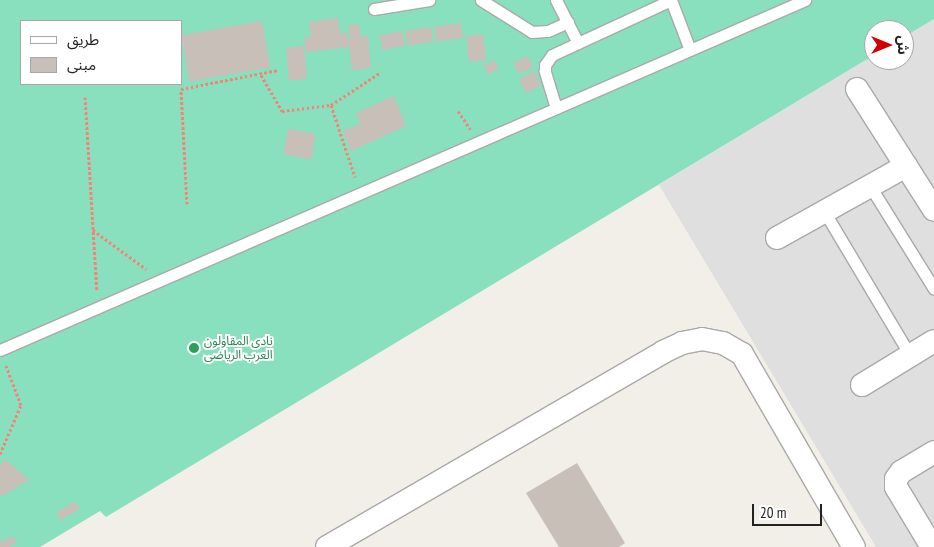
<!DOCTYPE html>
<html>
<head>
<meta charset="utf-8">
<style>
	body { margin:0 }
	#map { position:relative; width:934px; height:547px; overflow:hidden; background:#f2efe9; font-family:"PT Sans Narrow","Noto Sans Arabic",sans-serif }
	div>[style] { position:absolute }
	.residential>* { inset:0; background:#e0dfdf }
	.pitch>* { inset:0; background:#88e0be }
	.building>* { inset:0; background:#c7bfb8; transform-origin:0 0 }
	.path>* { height:3px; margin-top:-1.5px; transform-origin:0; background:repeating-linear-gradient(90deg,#fa8072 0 2.5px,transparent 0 5px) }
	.roads { filter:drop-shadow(1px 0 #a9a9a9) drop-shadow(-1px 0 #a9a9a9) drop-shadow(0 1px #a9a9a9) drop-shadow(0 -1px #a9a9a9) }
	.lane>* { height:11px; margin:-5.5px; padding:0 5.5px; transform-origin:5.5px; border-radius:5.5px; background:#fff }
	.street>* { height:22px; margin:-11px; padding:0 11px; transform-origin:11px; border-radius:11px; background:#fff }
	.dots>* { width:14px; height:14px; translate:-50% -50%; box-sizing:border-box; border:2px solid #fff; border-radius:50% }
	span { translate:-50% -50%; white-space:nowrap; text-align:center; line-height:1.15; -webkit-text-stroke:4px #fff; paint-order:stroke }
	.leisure-label { font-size:12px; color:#27864d }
	.left { translate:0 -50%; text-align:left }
	.legend { position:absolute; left:20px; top:20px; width:162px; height:65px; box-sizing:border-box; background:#fff; border:1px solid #a7a7a7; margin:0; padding:6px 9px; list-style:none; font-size:15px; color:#222 }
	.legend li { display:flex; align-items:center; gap:10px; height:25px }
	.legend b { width:25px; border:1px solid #a7a7a7 }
	.north { position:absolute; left:864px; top:20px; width:50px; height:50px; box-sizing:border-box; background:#fff; border:1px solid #a7a7a7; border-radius:50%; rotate:90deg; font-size:14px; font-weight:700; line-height:20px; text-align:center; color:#222 }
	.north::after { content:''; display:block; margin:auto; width:18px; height:22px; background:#d40000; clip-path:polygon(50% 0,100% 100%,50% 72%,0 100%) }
	.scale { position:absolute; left:752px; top:504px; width:70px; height:22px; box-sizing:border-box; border:2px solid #222; border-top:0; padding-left:6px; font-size:15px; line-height:18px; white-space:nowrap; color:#222; -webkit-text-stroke:4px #fff; paint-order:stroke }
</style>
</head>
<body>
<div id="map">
	<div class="residential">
		<i style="clip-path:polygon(934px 19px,934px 547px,876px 547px,659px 185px,874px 55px,874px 60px,904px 60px,904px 37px)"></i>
	</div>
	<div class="pitch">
		<i style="clip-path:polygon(evenodd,0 0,934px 0,934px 19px,904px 37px,904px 30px,874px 30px,874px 55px,106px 517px,100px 511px,40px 547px,0 547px,0 0,21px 21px,181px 21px,181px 84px,21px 84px,21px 21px)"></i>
	</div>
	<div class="building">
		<i style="clip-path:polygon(338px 18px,340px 33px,347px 32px,348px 39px,350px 39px,348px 25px,359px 24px,361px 37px,368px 36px,371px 68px,352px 70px,349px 47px,306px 52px,304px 38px,311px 37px,309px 22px)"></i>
		<i style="left:262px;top:21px;width:47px;height:82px;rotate:80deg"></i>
		<i style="left:461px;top:23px;width:15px;height:27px;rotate:82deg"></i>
		<i style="left:431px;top:27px;width:15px;height:26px;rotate:82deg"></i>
		<i style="left:402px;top:31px;width:15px;height:23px;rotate:79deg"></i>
		<i style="left:483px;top:34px;width:26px;height:17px;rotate:83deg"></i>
		<i style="left:304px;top:46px;width:33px;height:18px;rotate:85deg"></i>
		<i style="left:528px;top:56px;width:12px;height:16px;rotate:66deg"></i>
		<i style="left:494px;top:60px;width:10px;height:12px;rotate:61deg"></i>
		<i style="left:534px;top:71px;width:16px;height:17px;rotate:63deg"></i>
		<i style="clip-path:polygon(394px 96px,406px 126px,351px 151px,343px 131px,360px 124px,356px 113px)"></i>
		<i style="left:288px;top:129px;width:28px;height:26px;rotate:10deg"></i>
		<i style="clip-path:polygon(5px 459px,29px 480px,2px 496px,0 493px,0 465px)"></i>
		<i style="clip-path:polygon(577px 463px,625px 543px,619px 547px,559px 547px,526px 493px)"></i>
		<i style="left:75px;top:501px;width:9px;height:22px;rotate:58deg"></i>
		<i style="clip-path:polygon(13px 536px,17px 543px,9px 547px,0 547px,0 542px)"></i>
	</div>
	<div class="path">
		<i style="left:261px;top:75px;width:42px;rotate:59.7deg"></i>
		<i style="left:282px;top:111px;width:49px;rotate:-7deg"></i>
		<i style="left:331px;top:105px;width:60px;rotate:-33.4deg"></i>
		<i style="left:85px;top:97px;width:194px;rotate:86.5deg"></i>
		<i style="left:331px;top:105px;width:76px;rotate:71.6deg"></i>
		<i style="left:458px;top:111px;width:22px;rotate:56deg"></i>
		<i style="left:187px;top:204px;width:115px;rotate:-93deg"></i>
		<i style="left:181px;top:89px;width:99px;rotate:-11.1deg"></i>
		<i style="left:93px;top:230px;width:66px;rotate:36.3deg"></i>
		<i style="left:0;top:454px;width:53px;rotate:-66.8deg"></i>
		<i style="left:21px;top:405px;width:42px;rotate:-111deg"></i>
	</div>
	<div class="roads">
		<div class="lane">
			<i style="left:481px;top:0;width:60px;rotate:32.1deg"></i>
			<i style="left:532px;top:32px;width:16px;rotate:-4deg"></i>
			<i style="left:548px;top:31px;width:22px;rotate:-24deg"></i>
			<i style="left:556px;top:0;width:48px;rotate:62.9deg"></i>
			<i style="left:671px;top:0;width:53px;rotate:69.2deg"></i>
			<i style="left:374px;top:9px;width:56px;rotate:-9.3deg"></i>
			<i style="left:556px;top:108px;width:39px;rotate:-107deg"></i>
			<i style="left:545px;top:71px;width:6px;rotate:-90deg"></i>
			<i style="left:545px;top:65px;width:12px;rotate:-55deg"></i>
			<i style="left:552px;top:55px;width:131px;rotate:-24.8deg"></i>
			<i style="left:870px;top:186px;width:121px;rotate:58.1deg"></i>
			<i style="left:824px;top:211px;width:168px;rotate:59.2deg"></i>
			<i style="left:0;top:350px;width:878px;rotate:-23.5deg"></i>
		</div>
		<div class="street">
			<i style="left:857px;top:89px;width:143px;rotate:57.5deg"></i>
			<i style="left:777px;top:238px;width:148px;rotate:-29.2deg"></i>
			<i style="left:862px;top:385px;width:84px;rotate:-31.4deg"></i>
			<i style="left:327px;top:547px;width:388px;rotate:-30.1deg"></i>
			<i style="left:663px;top:352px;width:21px;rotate:-25deg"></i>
			<i style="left:682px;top:343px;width:20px;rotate:-11deg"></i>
			<i style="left:702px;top:339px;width:21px;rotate:11deg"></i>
			<i style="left:723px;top:343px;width:22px;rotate:30deg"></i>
			<i style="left:742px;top:354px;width:223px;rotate:59.9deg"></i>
			<i style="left:932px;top:547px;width:70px;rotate:-121deg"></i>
			<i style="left:896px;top:487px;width:8px;rotate:-90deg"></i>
			<i style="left:896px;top:479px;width:9px;rotate:-54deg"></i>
			<i style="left:901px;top:472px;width:39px;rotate:-31deg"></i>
		</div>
	</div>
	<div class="dots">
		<i style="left:194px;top:348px;background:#2e9e5b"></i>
	</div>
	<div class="leisure-label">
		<span class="left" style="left:204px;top:348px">نادى المقاولون<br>العرب الرياضى</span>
	</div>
	<ul class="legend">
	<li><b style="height:6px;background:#fff"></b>طريق</li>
	<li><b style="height:14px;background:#c7bfb8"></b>مبنى</li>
	</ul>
	<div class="north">ش</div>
	<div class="scale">20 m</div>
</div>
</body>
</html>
